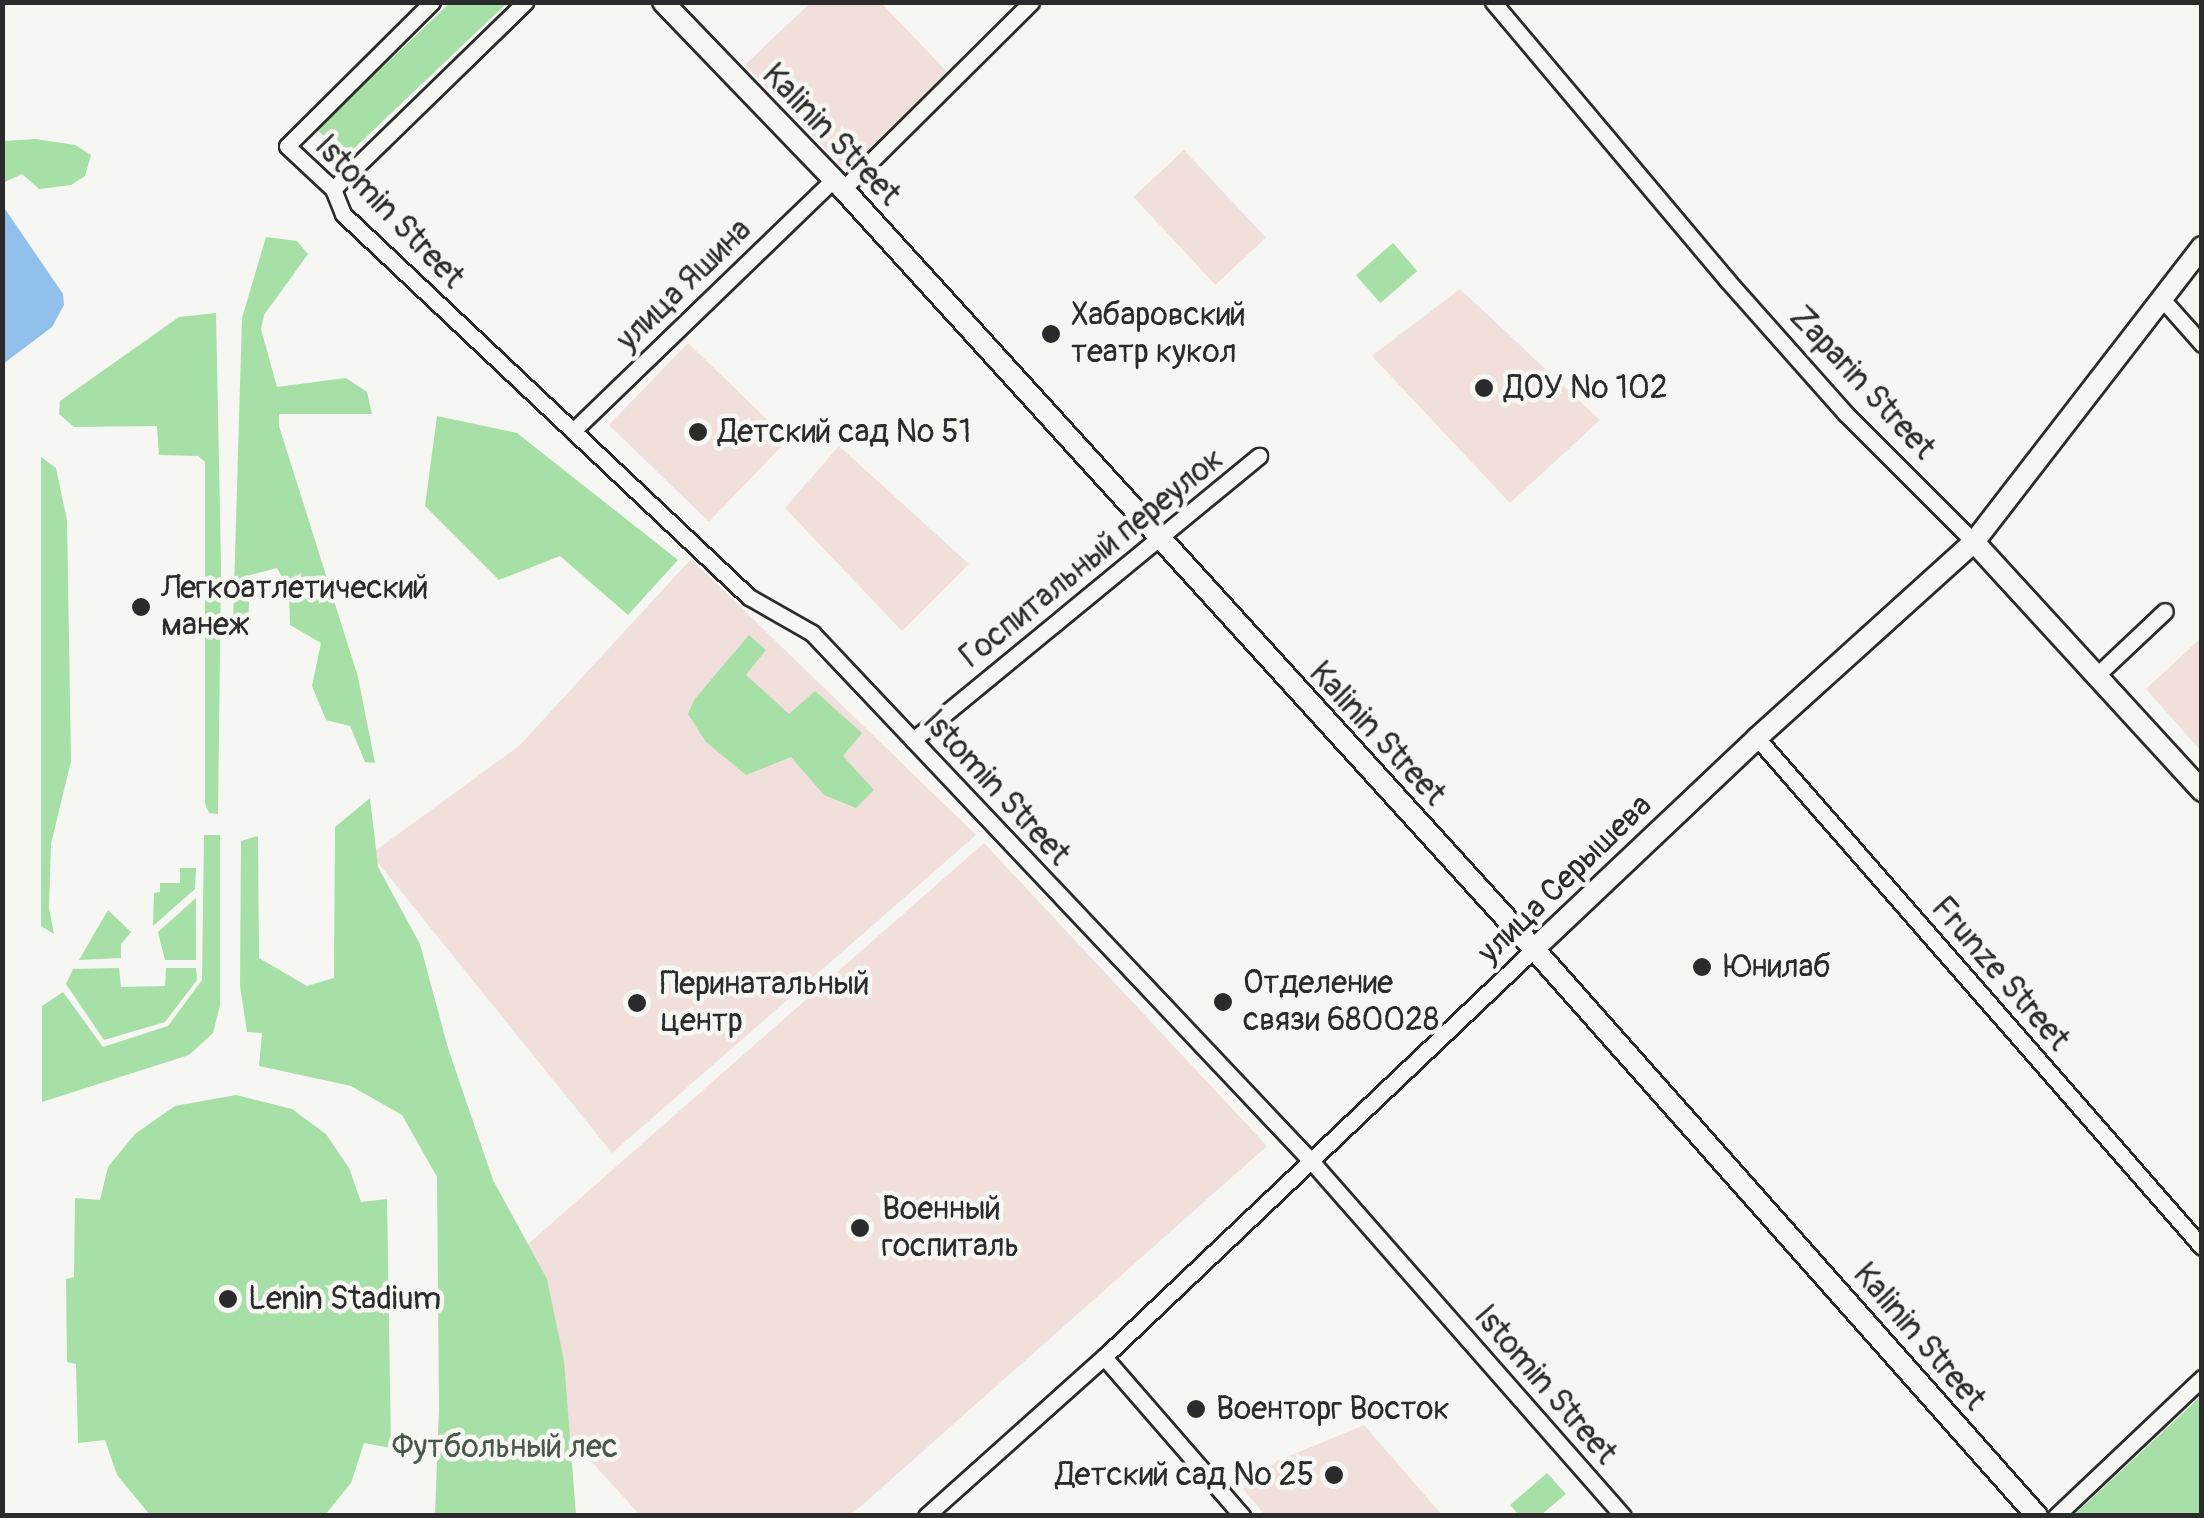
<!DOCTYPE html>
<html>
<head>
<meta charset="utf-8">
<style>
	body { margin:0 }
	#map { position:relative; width:2204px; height:1518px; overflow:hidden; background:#f6f6f2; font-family:Pangolin,sans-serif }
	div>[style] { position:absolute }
	.built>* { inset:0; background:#f1dfdb; transform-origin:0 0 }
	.green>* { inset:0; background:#a6e0a6; transform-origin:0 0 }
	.water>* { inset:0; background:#91c0ec }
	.roads { filter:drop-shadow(2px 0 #2b2b2b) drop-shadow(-2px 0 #2b2b2b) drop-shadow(0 2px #2b2b2b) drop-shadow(0 -2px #2b2b2b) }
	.minor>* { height:15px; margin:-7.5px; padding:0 7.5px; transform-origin:7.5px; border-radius:7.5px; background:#f6f6f2 }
	.major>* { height:20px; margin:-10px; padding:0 10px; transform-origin:10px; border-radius:10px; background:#f6f6f2 }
	.dots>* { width:28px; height:28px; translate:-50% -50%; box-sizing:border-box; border:5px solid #f6f6f2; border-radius:50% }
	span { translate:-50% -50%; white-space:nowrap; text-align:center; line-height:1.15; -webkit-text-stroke:9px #f6f6f2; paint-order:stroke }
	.street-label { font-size:32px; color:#2b2b2b }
	.poi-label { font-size:32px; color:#2b2b2b }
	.left { translate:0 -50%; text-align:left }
	.right { translate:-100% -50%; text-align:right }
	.park-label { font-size:32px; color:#4a584a }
	.frame { position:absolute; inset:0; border:5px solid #2b2b2b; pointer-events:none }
</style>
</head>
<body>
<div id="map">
	<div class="built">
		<i style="clip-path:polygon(810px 3px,881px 3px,954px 79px,852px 176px,745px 65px)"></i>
		<i style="left:1184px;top:150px;width:120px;height:69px;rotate:47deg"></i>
		<i style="clip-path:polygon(1460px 289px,1600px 420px,1510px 503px,1372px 356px)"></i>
		<i style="left:688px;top:343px;width:139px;height:114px;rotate:44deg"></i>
		<i style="clip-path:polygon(839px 446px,969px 564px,902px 631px,785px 508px)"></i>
		<i style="clip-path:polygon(691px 559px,976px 835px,612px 1153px,371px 854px,519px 746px)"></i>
		<i style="clip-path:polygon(2201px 638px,2201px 751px,2146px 689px)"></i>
		<i style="clip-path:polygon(984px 843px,1267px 1146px,851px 1515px,640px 1515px,453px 1310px)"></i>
		<i style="clip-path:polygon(1364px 1425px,1442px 1515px,1265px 1515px,1243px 1489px,1277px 1461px)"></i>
	</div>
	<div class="green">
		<i style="clip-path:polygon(450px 3px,507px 3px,344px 158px,317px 129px)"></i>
		<i style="clip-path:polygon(36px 139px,75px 145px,91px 155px,85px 176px,71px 185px,39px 189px,22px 174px,3px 183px,3px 141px)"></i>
		<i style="clip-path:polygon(266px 237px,297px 241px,308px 254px,264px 315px,261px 329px,277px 387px,346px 378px,367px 392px,372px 414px,279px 414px,279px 426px,358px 677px,375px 763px,365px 762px,350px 726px,326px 720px,312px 686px,321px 643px,290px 625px,289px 590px,277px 568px,250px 575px,248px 631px,233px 623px,242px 318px)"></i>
		<i style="left:1393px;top:243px;width:37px;height:49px;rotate:49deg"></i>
		<i style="clip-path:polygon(216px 313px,221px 565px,218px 814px,209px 813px,205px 803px,205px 462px,198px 456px,159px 455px,157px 426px,74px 427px,59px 414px,60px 401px,179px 317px)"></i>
		<i style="clip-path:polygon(437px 416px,517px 433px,678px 560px,628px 615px,560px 556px,499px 580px,425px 506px)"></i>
		<i style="clip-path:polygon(41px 457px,56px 468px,67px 520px,71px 761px,51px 844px,49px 908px,54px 934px,41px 926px)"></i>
		<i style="clip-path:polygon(749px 635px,766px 650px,746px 675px,789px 714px,815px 691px,862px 733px,843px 756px,874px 790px,856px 808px,824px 795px,791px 757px,746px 775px,706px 742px,688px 714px,694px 700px)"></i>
		<i style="clip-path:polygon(370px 798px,378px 867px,420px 944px,448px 1048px,493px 1180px,547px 1279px,564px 1361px,576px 1515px,435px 1515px,439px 1408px,437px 1177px,402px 1115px,351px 1086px,259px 1066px,262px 1033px,247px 1032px,240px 986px,241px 841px,258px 836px,259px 958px,307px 986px,334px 978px,335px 827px)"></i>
		<i style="clip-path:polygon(204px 835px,220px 835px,220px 1005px,213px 1033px,189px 1055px,42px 1102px,42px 1006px,63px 992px,103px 1047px,168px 1026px,202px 980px)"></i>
		<i style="clip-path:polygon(180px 868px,196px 868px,195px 889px,153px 926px,154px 893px,160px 892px,160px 883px,180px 883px)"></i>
		<i style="clip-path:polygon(196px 898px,196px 960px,165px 960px,158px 932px)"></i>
		<i style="clip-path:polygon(108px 910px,131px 932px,121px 944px,121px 958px,79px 960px)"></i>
		<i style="clip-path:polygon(119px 968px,121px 987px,165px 986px,166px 968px,196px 968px,197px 980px,165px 1022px,104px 1040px,66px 984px,73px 969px)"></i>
		<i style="clip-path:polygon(236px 1095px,292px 1109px,326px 1134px,349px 1168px,361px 1202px,387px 1199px,391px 1448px,364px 1443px,351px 1483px,325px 1515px,150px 1515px,117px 1475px,105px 1440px,78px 1443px,76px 1364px,67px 1362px,66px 1279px,74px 1277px,75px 1198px,100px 1200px,108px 1167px,135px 1134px,175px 1106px)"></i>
		<i style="clip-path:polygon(2201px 1396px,2201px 1515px,2074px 1515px)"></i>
		<i style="clip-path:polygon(1547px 1473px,1566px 1494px,1541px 1515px,1519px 1515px,1510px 1505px)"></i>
	</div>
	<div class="water">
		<i style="clip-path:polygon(3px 206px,63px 294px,64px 305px,52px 327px,3px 364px)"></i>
	</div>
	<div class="roads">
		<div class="minor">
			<i style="left:432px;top:2px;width:204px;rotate:135.2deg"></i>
			<i style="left:287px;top:146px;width:63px;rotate:43.1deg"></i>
			<i style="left:333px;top:189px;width:27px;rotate:68deg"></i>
			<i style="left:343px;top:214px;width:558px;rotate:43.33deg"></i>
			<i style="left:749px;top:597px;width:73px;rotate:29.7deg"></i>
			<i style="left:812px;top:633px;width:728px;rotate:46.61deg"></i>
			<i style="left:1312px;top:1162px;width:471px;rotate:48.7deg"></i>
			<i style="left:1493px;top:2px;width:363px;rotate:49.9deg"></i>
			<i style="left:1727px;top:280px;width:178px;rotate:48.4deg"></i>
			<i style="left:1845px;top:413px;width:182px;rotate:45deg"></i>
			<i style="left:333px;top:189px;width:268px;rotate:-44.2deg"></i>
			<i style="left:843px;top:189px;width:265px;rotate:-44.8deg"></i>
			<i style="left:2163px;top:300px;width:59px;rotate:48.4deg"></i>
			<i style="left:573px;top:431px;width:363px;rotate:-44deg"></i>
			<i style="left:2097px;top:675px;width:93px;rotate:-43.3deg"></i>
			<i style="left:1757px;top:738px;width:676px;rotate:48.84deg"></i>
			<i style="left:913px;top:740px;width:448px;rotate:-39.4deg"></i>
			<i style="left:1104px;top:1357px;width:211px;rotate:49deg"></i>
			<i style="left:926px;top:1516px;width:239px;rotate:-41.8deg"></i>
			<i style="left:1104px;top:1357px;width:593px;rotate:-43.5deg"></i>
			<i style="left:2056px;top:1516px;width:201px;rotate:-43.4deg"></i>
		</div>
		<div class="major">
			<i style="left:663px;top:2px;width:260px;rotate:46.1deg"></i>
			<i style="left:843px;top:189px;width:1027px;rotate:47.72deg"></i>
			<i style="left:1534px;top:949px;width:758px;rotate:48.42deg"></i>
			<i style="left:1974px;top:542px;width:338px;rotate:47.5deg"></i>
			<i style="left:1534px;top:949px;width:307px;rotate:-43.4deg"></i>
			<i style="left:1757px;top:738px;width:292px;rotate:-42.1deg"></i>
			<i style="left:1974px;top:542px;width:373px;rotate:-52.3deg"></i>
		</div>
	</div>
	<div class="dots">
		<i style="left:1051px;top:334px;background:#2b2b2b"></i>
		<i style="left:1484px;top:388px;background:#2b2b2b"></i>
		<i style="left:698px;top:432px;background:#2b2b2b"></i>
		<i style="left:141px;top:607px;background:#2b2b2b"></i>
		<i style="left:1702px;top:967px;background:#2b2b2b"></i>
		<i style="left:1223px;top:1002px;background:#2b2b2b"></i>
		<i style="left:637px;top:1003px;background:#2b2b2b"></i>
		<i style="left:860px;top:1228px;background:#2b2b2b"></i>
		<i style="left:228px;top:1299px;background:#2b2b2b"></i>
		<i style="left:1196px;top:1409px;background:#2b2b2b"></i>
		<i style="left:1334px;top:1475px;background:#2b2b2b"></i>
	</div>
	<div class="street-label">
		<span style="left:831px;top:135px;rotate:46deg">Kalinin Street</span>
		<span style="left:389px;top:212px;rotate:46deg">Istomin Street</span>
		<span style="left:684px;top:285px;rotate:-44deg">улица Яшина</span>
		<span style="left:1862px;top:383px;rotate:47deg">Zaparin Street</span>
		<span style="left:1092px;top:558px;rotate:-39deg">Госпитальный переулок</span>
		<span style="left:1377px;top:734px;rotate:47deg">Kalinin Street</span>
		<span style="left:996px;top:788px;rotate:47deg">Istomin Street</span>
		<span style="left:1565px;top:879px;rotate:-44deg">улица Серышева</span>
		<span style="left:2000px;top:974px;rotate:49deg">Frunze Street</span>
		<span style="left:1919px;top:1337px;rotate:49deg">Kalinin Street</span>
		<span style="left:1545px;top:1385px;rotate:49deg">Istomin Street</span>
	</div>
	<div class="poi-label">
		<span class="left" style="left:1071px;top:334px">Хабаровский<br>театр кукол</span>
		<span class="left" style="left:1504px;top:388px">ДОУ № 102</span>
		<span class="left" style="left:718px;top:432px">Детский сад № 51</span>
		<span class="left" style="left:161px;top:607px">Легкоатлетический<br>манеж</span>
		<span class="left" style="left:1724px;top:967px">Юнилаб</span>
		<span class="left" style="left:1243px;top:1002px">Отделение<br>связи 680028</span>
		<span class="left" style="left:660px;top:1003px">Перинатальный<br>центр</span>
		<span class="left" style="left:882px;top:1228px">Военный<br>госпиталь</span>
		<span class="left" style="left:248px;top:1299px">Lenin Stadium</span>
		<span class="left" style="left:1216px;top:1409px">Военторг Восток</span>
		<span class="right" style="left:1314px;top:1475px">Детский сад № 25</span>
	</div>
	<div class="park-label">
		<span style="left:505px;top:1447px">Футбольный лес</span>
	</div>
	<div class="frame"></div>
</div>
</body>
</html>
